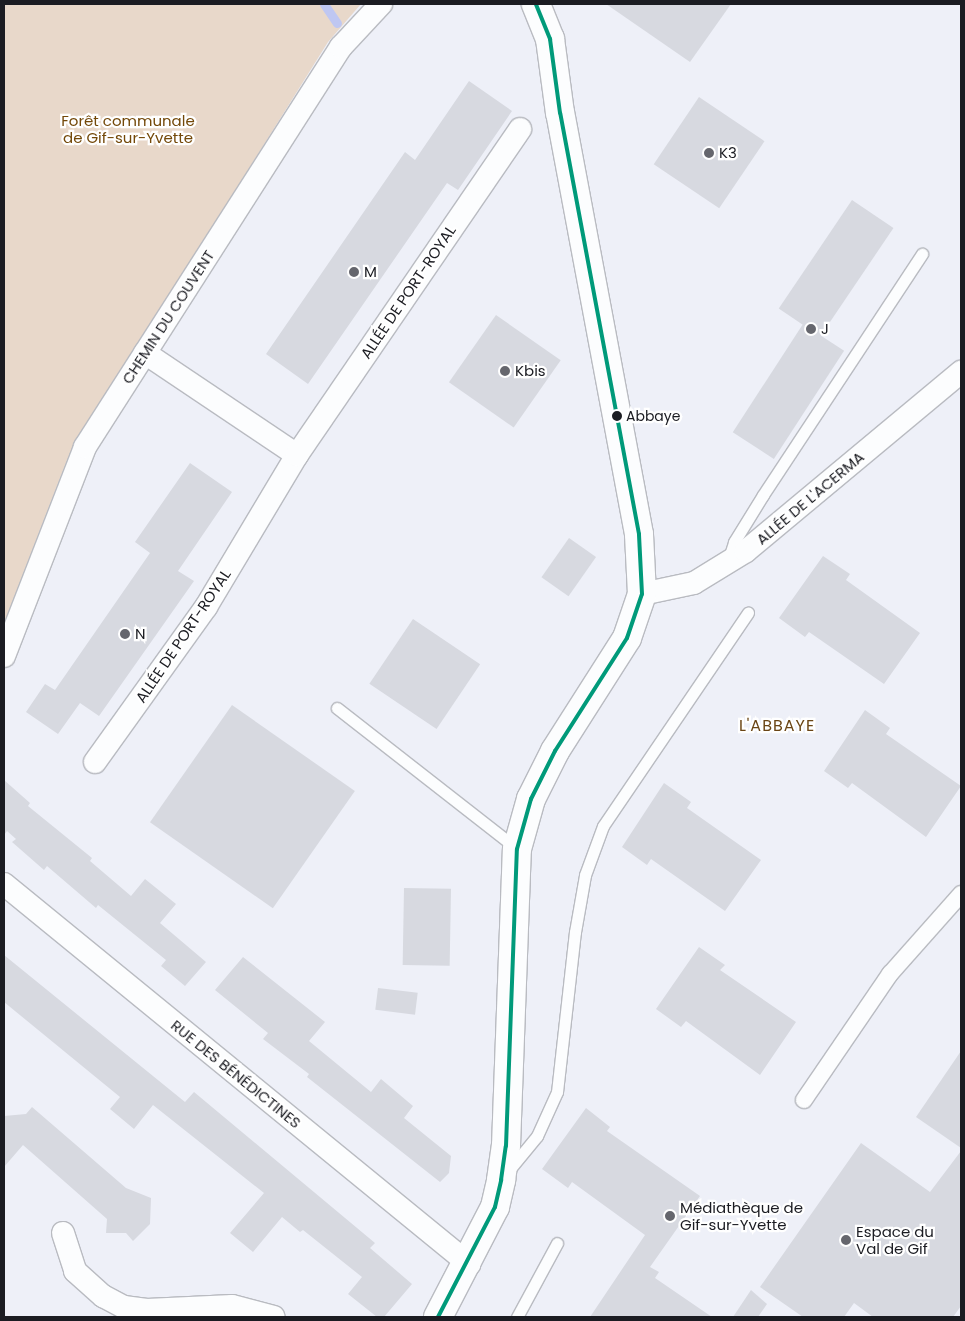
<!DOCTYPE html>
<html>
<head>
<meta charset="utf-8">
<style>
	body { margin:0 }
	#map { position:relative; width:965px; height:1321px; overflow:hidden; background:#eef0f8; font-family:Poppins,sans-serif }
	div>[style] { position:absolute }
	.green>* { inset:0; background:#e8d8ca }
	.stream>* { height:9px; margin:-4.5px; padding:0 4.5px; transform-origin:4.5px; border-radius:4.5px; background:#bfc7f2 }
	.building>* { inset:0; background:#d7d9e0; transform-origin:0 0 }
	.roads { filter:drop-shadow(1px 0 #b9bbc1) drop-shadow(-1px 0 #b9bbc1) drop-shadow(0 1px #b9bbc1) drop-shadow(0 -1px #b9bbc1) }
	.service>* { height:11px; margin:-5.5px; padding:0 5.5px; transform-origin:5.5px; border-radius:5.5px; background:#fcfdfe }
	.pedestrian>* { height:16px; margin:-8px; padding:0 8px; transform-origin:8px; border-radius:8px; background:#fcfdfe }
	.minor>* { height:22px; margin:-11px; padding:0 11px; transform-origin:11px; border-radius:11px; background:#fcfdfe }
	.tertiary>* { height:28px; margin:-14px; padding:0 14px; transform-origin:14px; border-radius:14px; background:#fcfdfe }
	.bus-1>* { height:4px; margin:-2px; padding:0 2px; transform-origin:2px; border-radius:2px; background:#009a7a }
	.dots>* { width:14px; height:14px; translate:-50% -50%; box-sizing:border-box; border:2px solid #fff; border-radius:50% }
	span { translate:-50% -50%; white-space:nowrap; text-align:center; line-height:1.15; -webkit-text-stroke:4.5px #fff; paint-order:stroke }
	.bus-label { font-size:14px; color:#1b1c22 }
	.left { translate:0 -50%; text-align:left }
	.park-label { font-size:15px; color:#734808 }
	.poi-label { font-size:15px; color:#1b1c22 }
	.street-label { font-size:15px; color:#1b1c22 }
	.neighbourhood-label { font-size:16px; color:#6a4515; letter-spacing:1px }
	.frame { position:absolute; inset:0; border:5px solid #1b1c22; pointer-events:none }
</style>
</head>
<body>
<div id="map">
	<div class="green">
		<i style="clip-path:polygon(4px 4px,361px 4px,328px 42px,67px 460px,4px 623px)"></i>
	</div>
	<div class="stream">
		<i style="left:324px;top:4px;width:23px;rotate:56deg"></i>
	</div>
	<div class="building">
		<i style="clip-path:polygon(606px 4px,731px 4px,690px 62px)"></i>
		<i style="clip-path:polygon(469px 81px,512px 111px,458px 190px,447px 183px,308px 384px,266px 354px,405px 152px,415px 160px)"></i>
		<i style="left:699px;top:97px;width:79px;height:81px;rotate:34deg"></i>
		<i style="left:852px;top:200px;width:50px;height:131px;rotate:34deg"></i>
		<i style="left:496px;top:315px;width:79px;height:82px;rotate:35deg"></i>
		<i style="left:803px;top:324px;width:49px;height:129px;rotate:33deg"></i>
		<i style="clip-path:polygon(190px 463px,232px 492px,178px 571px,194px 581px,99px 716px,80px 703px,58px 734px,26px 712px,45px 684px,55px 690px,150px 553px,135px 542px)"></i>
		<i style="left:569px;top:538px;width:33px;height:48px;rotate:35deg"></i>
		<i style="clip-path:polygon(823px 556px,850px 574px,846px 580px,920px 633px,884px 684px,809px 632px,805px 637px,779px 618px)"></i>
		<i style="left:413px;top:619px;width:81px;height:78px;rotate:34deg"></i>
		<i style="left:232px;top:705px;width:150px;height:143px;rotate:35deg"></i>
		<i style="clip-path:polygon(865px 710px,890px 728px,886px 734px,961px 786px,926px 837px,852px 783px,848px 788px,824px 771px)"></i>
		<i style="clip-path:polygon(4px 780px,30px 803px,28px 806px,92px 858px,90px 861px,131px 896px,145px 879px,176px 904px,160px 923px,206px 962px,185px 986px,161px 966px,166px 960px,98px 905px,96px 908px,47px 866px,44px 870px,12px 842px,16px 839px,7px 831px,4px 835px)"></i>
		<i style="clip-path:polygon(664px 783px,691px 802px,687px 808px,761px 860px,725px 911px,651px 859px,647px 865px,622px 847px)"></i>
		<i style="left:404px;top:888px;width:47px;height:77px;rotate:1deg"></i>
		<i style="clip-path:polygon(699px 947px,725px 965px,720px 970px,796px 1022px,760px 1075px,686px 1021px,681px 1027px,656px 1009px)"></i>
		<i style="clip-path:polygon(4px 955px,185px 1102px,194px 1092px,375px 1243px,370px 1248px,412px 1284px,384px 1317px,377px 1317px,348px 1294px,362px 1277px,303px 1230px,300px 1232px,282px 1217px,253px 1252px,230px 1233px,264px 1193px,153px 1105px,134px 1129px,110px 1109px,120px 1097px,4px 1002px)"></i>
		<i style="clip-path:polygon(243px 957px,325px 1022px,309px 1041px,371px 1092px,381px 1079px,413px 1106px,404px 1118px,451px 1156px,449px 1173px,440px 1182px,307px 1077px,309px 1074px,263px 1039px,268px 1033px,215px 990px)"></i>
		<i style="left:378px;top:988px;width:40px;height:22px;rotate:7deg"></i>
		<i style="clip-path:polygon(961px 1051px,961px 1148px,916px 1117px)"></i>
		<i style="clip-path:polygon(32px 1107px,126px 1188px,151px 1198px,150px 1224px,133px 1241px,126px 1233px,106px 1233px,107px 1219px,23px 1145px,4px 1167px,4px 1116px,26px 1114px)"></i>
		<i style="clip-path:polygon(586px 1108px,610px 1127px,607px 1131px,700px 1196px,650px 1267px,659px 1272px,655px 1278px,712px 1317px,590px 1317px,645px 1235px,572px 1182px,568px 1188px,542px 1169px)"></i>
		<i style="clip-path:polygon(861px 1143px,930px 1192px,961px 1151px,961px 1306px,953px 1317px,873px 1317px,854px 1303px,844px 1317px,803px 1317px,760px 1287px)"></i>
		<i style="clip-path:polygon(751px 1290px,767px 1304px,758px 1317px,733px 1317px)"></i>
	</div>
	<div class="roads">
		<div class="service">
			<i style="left:728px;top:561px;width:20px;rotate:-72deg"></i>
			<i style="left:734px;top:542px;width:55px;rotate:-58.3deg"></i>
			<i style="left:763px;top:495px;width:289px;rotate:-56.6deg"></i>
			<i style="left:337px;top:708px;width:227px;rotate:38deg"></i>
			<i style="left:509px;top:1170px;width:44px;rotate:-50.5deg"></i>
			<i style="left:537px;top:1136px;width:48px;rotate:-65.6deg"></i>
			<i style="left:557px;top:1092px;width:161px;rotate:-83.6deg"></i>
			<i style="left:575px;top:932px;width:58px;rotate:-80deg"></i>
			<i style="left:585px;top:875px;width:52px;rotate:-69.8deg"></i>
			<i style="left:603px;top:826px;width:258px;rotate:-55.8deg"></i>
			<i style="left:517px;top:1317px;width:84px;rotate:-61.6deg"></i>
		</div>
		<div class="pedestrian">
			<i style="left:804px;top:1100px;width:153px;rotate:-55.7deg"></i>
			<i style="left:890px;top:974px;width:107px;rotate:-48.4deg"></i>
		</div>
		<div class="minor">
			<i style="left:145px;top:353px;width:183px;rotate:33.9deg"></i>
			<i style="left:642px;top:594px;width:53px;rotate:-11.9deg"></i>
			<i style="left:694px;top:583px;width:61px;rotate:-31.6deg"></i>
			<i style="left:746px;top:551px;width:280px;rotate:-39.8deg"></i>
			<i style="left:4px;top:656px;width:224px;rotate:-68.8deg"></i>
			<i style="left:85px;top:447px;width:475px;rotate:-57.4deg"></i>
			<i style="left:341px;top:47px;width:59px;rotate:-47.1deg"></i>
			<i style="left:95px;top:762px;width:191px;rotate:-54.4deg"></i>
			<i style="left:206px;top:607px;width:177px;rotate:-59.1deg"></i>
			<i style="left:297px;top:455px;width:395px;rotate:-55.6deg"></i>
			<i style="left:4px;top:884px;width:601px;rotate:39.26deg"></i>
			<i style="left:63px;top:1233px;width:40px;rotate:72deg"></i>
			<i style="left:75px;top:1271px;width:38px;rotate:42deg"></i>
			<i style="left:103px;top:1296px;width:24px;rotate:28deg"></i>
			<i style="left:124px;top:1307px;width:23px;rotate:7deg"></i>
			<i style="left:147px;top:1310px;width:85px;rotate:-2.7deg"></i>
			<i style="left:232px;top:1306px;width:43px;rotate:14.7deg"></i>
		</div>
		<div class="tertiary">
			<i style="left:438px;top:1317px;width:124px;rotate:-62.6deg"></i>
			<i style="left:495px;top:1207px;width:28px;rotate:-77deg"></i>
			<i style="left:501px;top:1180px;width:34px;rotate:-82deg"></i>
			<i style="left:506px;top:1146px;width:297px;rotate:-87.9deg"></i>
			<i style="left:517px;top:849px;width:52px;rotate:-74.4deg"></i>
			<i style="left:531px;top:799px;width:54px;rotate:-63.4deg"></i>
			<i style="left:555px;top:751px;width:134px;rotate:-57.5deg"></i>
			<i style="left:627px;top:638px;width:46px;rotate:-71.2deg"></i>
			<i style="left:642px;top:594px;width:60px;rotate:-92.9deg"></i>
			<i style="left:639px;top:534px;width:428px;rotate:-100.6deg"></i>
			<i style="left:560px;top:113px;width:75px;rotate:-97.7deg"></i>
			<i style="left:550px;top:39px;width:38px;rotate:-112deg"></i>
		</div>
	</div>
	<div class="bus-1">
		<i style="left:438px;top:1317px;width:124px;rotate:-62.6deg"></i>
		<i style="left:495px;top:1207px;width:28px;rotate:-77deg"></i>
		<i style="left:501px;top:1180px;width:34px;rotate:-82deg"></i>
		<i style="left:506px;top:1146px;width:297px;rotate:-87.9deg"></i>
		<i style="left:517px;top:849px;width:52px;rotate:-74.4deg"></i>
		<i style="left:531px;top:799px;width:54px;rotate:-63.4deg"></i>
		<i style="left:555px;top:751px;width:134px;rotate:-57.5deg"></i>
		<i style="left:627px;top:638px;width:46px;rotate:-71.2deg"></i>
		<i style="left:642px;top:594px;width:60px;rotate:-92.9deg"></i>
		<i style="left:639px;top:534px;width:428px;rotate:-100.6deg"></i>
		<i style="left:560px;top:113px;width:75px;rotate:-97.7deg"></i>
		<i style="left:550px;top:39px;width:38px;rotate:-112deg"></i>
	</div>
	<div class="dots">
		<i style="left:709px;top:153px;background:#65666d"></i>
		<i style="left:354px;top:272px;background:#65666d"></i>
		<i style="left:811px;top:329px;background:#65666d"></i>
		<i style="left:505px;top:371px;background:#65666d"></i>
		<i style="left:617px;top:416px;background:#1b1c22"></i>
		<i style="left:125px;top:634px;background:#65666d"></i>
		<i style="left:670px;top:1216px;background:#65666d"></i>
		<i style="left:846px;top:1240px;background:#65666d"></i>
	</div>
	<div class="bus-label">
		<span class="left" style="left:626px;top:416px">Abbaye</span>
	</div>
	<div class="park-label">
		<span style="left:128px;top:129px">Forêt communale<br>de Gif-sur-Yvette</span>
	</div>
	<div class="poi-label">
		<span class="left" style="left:719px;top:153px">K3</span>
		<span class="left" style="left:364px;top:272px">M</span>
		<span class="left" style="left:821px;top:329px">J</span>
		<span class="left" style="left:515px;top:371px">Kbis</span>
		<span class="left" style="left:135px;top:634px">N</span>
		<span class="left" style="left:680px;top:1216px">Médiathèque de<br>Gif-sur-Yvette</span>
		<span class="left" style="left:856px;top:1240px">Espace du<br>Val de Gif</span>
	</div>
	<div class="street-label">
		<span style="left:408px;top:292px;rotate:-56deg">ALLÉE DE PORT-ROYAL</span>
		<span style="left:168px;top:317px;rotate:-57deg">CHEMIN DU COUVENT</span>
		<span style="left:810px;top:498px;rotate:-40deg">ALLÉE DE L'ACERMA</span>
		<span style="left:183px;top:636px;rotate:-56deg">ALLÉE DE PORT-ROYAL</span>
		<span style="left:236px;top:1074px;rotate:39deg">RUE DES BÉNÉDICTINES</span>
	</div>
	<div class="neighbourhood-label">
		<span style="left:777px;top:726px">L'ABBAYE</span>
	</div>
	<div class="frame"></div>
</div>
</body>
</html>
